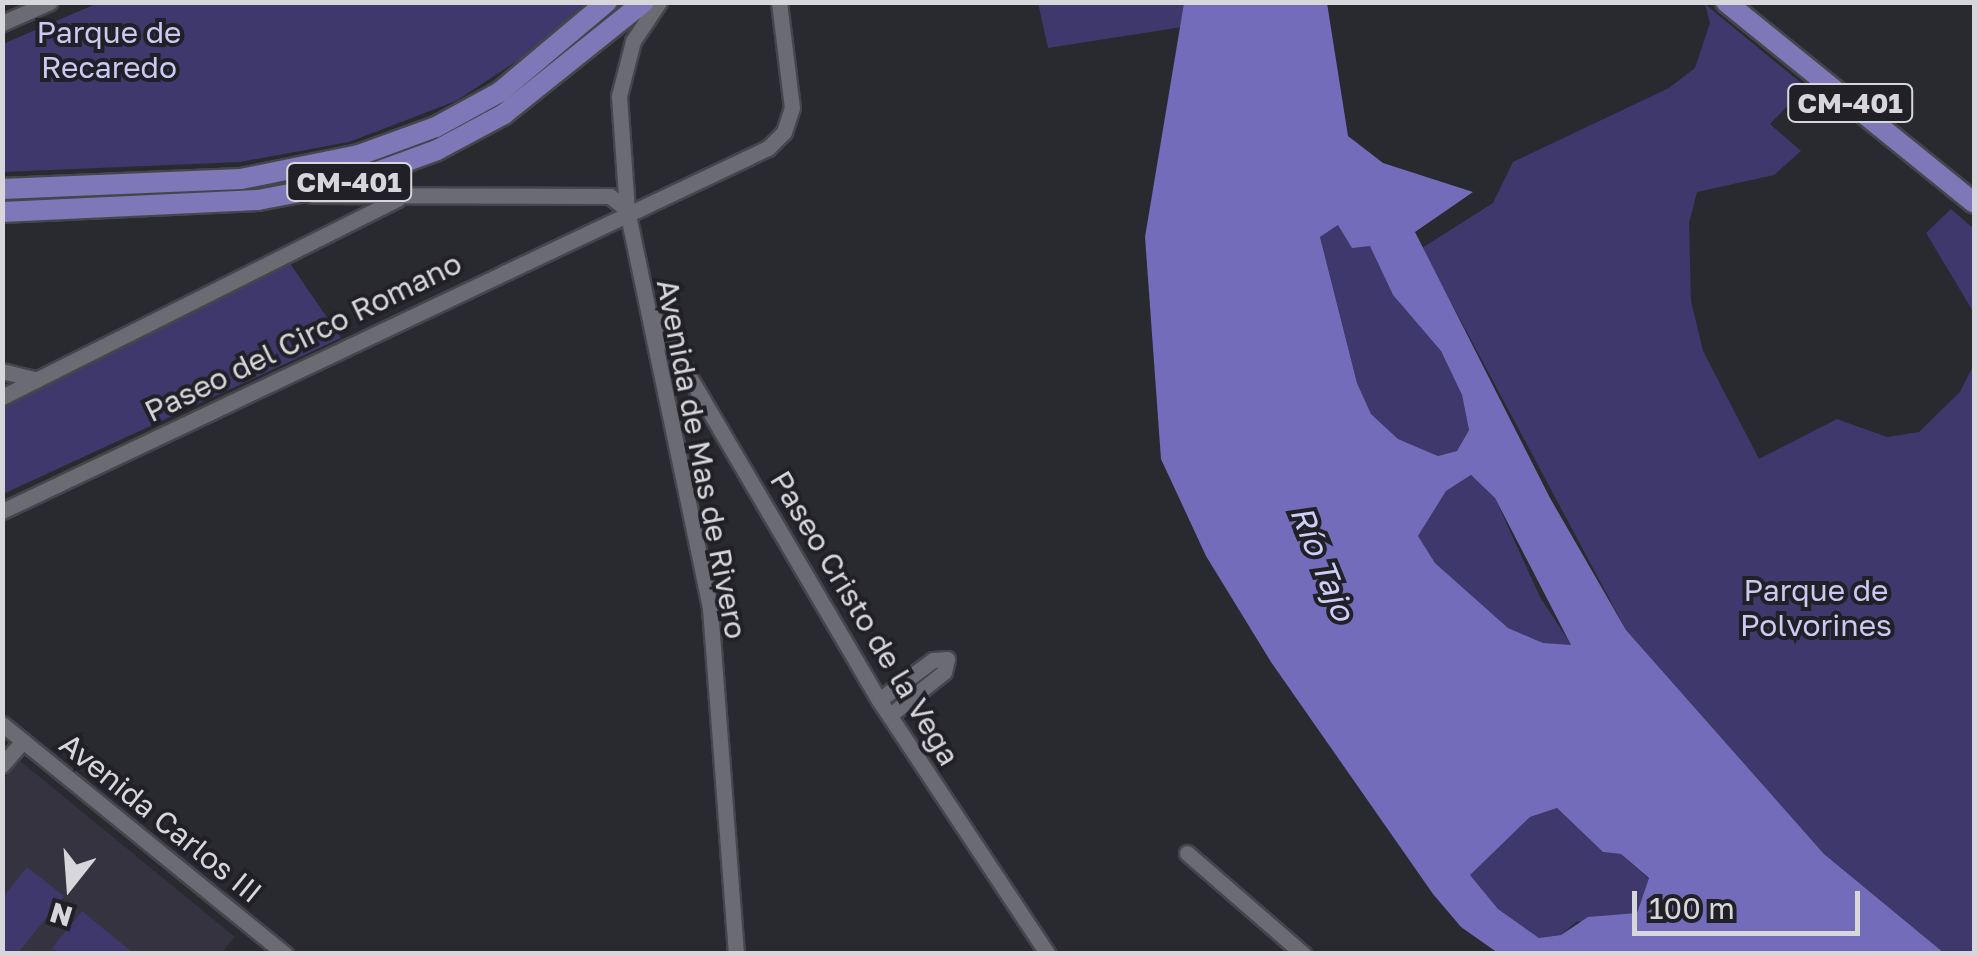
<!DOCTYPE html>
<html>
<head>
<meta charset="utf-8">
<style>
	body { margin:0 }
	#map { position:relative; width:1977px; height:956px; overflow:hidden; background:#292930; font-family:"Golos Text",sans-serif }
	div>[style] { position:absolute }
	.built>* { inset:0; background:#34333f }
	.green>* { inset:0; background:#3e386d }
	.water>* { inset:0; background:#736cbb }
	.roads { filter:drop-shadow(2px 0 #45454b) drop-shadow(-2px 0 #45454b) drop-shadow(0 2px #45454b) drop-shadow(0 -2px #45454b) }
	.minor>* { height:15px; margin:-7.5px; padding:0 7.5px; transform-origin:7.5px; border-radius:7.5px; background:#6b6b73 }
	.major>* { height:20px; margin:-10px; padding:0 10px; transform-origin:10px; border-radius:10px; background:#7e78b8 }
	span { translate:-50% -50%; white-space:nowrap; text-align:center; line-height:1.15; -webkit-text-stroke:8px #202026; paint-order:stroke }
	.shield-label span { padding:2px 8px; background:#202026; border:2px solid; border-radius:8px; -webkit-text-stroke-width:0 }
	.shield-label { font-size:28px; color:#d7d7db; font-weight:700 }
	.park-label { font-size:30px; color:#cac9f4 }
	.street-label { font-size:30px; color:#d7d7db }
	.water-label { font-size:32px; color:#cfcef9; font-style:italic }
	.frame { position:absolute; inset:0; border:5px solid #d7d7db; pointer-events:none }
	.north { position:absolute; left:20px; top:836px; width:100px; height:100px; -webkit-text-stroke:8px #202026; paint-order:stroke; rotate:197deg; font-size:28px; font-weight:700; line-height:40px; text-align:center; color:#d7d7db }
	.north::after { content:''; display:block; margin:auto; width:35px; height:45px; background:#d7d7db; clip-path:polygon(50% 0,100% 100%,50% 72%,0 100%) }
	.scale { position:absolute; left:1632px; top:891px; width:228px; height:45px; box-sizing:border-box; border:5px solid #d7d7db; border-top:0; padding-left:12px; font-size:30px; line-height:35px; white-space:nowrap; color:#d7d7db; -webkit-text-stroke:8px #202026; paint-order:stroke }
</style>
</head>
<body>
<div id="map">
	<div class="built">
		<i style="clip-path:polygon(19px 760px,235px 937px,221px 953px,3px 954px,3px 780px)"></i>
	</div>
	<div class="green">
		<i style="clip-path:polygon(98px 3px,98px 2px,587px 3px,529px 53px,456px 101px,349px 142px,240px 162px,3px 172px,3px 44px)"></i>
		<i style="clip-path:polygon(1038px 3px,1184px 3px,1182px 27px,1048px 48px)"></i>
		<i style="clip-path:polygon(1705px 4px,1806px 87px,1770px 124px,1801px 151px,1774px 175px,1697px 192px,1689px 223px,1691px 301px,1703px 351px,1759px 459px,1837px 419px,1887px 437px,1919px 432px,1960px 392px,1974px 364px,1974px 953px,1944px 953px,1824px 854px,1626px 630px,1422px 248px,1493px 203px,1513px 162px,1669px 88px,1695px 68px,1710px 23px)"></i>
		<i style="clip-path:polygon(1951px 209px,1974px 229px,1974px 313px,1926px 233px)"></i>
		<i style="clip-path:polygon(1338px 225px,1370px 245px,1393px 295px,1441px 351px,1462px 395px,1469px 430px,1457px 451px,1438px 456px,1398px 439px,1371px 414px,1357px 383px,1320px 237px)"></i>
		<i style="clip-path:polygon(287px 259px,341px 338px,3px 494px,3px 405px)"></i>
		<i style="clip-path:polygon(1471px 475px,1495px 498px,1540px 597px,1572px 646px,1543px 643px,1508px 628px,1435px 563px,1418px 536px,1446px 491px)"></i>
		<i style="clip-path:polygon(1557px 808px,1603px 852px,1621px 854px,1649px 879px,1637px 913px,1576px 922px,1561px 935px,1539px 938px,1498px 909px,1469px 874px,1530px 817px)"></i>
		<i style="clip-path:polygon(27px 867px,64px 896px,18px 953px,3px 953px,3px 897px)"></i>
		<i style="clip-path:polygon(82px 911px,133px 953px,59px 953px,52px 948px)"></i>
	</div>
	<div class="water">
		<i style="clip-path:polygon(evenodd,1184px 3px,1327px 3px,1348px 136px,1383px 163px,1473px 192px,1415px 232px,1550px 498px,1626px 630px,1824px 854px,1944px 953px,1498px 953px,1461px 927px,1433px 894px,1271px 662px,1206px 556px,1161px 459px,1145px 237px,1184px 3px,1338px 225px,1352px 248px,1370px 246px,1393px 295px,1441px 351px,1462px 395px,1469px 430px,1457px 451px,1438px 456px,1398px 439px,1371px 414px,1357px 383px,1320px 237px,1338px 225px,1184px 3px,1471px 475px,1495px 498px,1571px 645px,1543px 643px,1508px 628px,1435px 563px,1418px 536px,1446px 491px,1471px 475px,1184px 3px,1557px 808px,1603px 852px,1621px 854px,1649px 878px,1637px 913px,1588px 917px,1561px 935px,1539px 938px,1498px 909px,1470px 875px,1530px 817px,1557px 808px)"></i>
	</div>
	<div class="roads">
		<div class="minor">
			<i style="left:659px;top:2px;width:47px;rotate:123.7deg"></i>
			<i style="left:633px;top:41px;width:57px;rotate:104.3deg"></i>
			<i style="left:619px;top:96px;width:114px;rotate:86deg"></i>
			<i style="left:627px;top:210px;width:407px;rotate:78.2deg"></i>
			<i style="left:710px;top:608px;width:347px;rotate:85.7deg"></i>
			<i style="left:2px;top:23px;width:52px;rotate:-23.6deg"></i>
			<i style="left:312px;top:195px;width:298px;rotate:0.2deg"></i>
			<i style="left:610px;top:196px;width:22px;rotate:39deg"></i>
			<i style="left:653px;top:315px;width:446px;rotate:59.6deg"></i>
			<i style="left:879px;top:700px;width:305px;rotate:56.4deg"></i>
			<i style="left:2px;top:371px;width:36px;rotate:14deg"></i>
			<i style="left:2px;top:397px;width:442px;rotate:-26.6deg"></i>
			<i style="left:2px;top:511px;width:848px;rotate:-25.36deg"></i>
			<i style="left:768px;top:148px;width:23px;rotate:-45deg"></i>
			<i style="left:784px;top:132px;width:25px;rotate:-72deg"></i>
			<i style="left:792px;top:108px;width:107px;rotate:-97deg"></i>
			<i style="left:879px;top:700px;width:67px;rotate:-36.5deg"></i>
			<i style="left:933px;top:660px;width:14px;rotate:-4deg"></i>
			<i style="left:947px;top:659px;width:13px;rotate:103deg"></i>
			<i style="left:944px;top:672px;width:70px;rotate:141.3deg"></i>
			<i style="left:2px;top:724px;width:365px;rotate:39.1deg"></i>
			<i style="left:2px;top:765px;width:32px;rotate:-49deg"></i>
			<i style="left:1187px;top:853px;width:154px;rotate:41deg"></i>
		</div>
		<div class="major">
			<i style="left:1726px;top:2px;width:319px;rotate:39deg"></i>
			<i style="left:2px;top:189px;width:239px;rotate:-2.4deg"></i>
			<i style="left:241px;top:179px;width:120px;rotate:-11.5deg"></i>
			<i style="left:359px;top:155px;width:82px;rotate:-20deg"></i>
			<i style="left:436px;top:127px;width:73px;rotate:-28.7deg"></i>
			<i style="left:500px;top:92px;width:140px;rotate:-40.1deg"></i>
			<i style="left:2px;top:212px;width:256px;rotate:-2.7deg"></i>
			<i style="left:258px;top:200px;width:91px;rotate:-10.8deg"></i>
			<i style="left:347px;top:183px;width:96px;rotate:-20.1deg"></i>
			<i style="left:437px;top:150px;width:76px;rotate:-28.2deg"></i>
			<i style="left:504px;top:114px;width:179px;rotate:-38.7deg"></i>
		</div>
	</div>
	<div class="shield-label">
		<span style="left:1850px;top:103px">CM-401</span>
		<span style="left:349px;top:182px">CM-401</span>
	</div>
	<div class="park-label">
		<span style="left:109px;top:49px">Parque de<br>Recaredo</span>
		<span style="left:1816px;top:607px">Parque de<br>Polvorines</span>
	</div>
	<div class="street-label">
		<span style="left:303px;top:337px;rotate:-26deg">Paseo del Circo Romano</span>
		<span style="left:702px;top:459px;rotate:79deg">Avenida de Mas de Rivero</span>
		<span style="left:865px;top:618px;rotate:59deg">Paseo Cristo de la Vega</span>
		<span style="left:161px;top:818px;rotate:39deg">Avenida Carlos III</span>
	</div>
	<div class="water-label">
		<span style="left:1323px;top:563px;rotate:68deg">Río Tajo</span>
	</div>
	<div class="frame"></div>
	<div class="north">N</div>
	<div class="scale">100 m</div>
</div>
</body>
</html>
